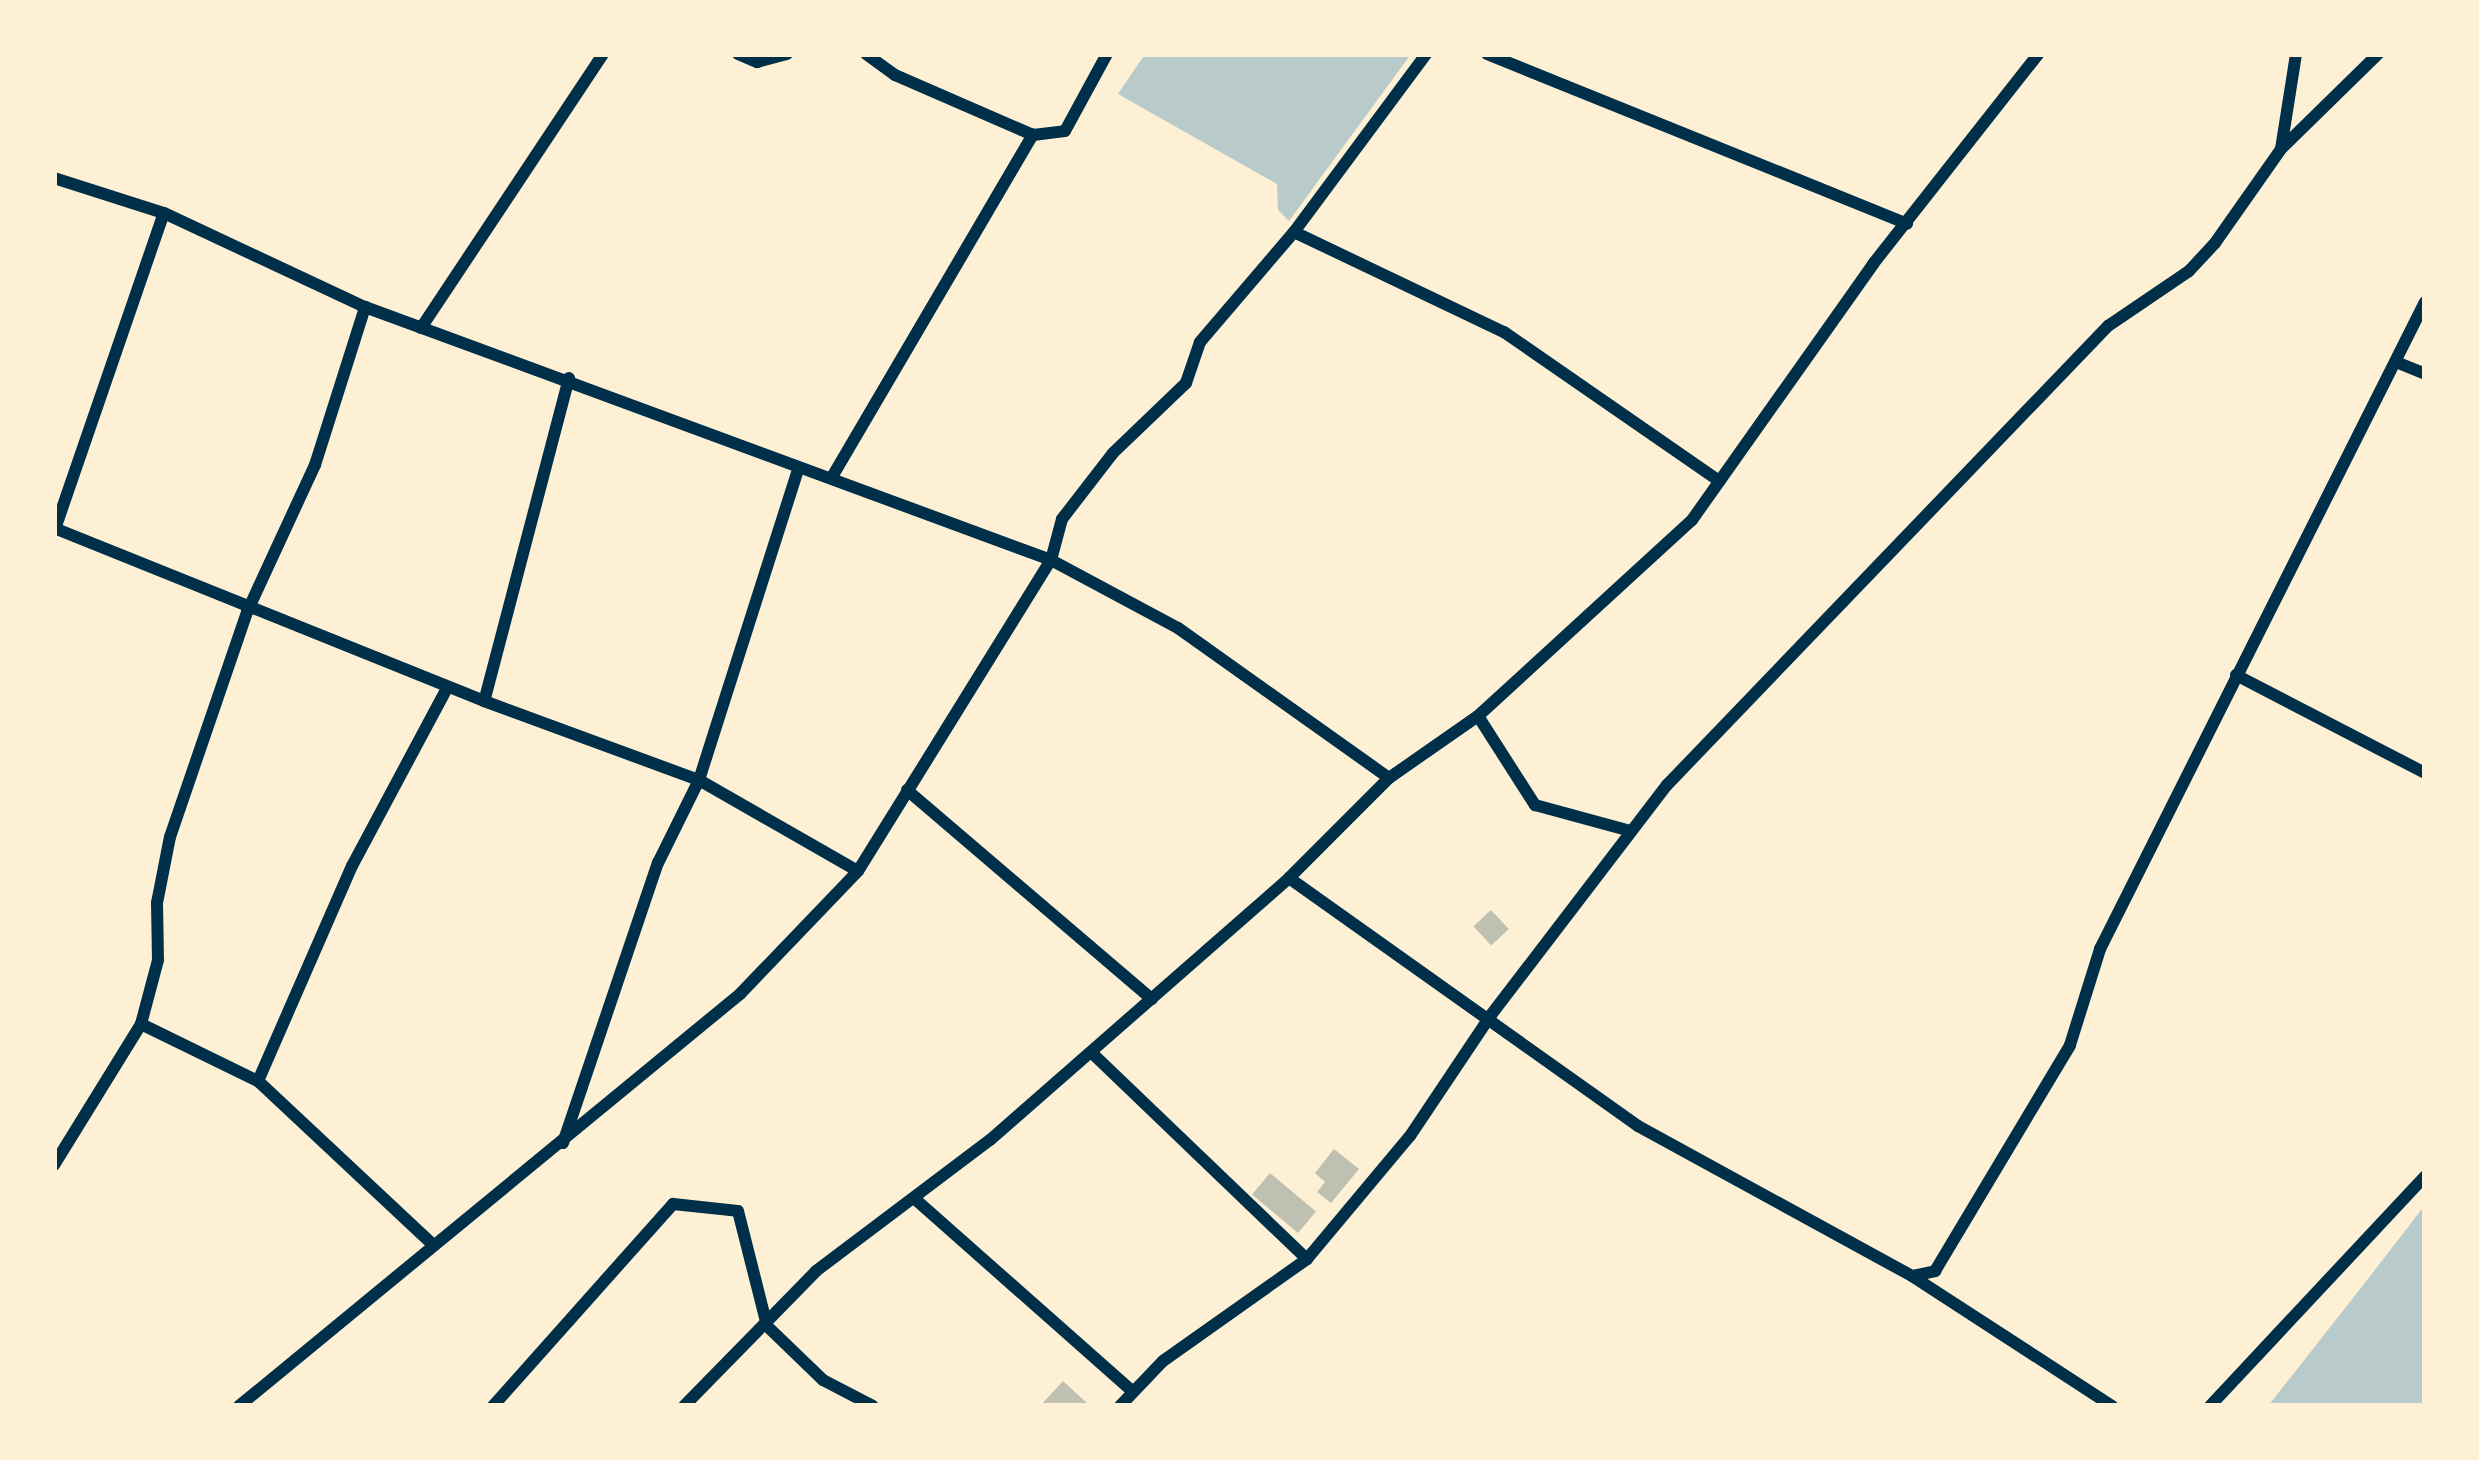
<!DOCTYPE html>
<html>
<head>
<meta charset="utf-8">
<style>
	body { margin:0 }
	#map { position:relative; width:2479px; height:1460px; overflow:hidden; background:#fdf0d5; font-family:Lato,sans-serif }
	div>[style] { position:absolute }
	.green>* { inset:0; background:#b9caca }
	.building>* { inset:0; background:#bec0b2; transform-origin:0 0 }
	.minor>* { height:12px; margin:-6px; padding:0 6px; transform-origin:6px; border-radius:6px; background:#003049 }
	span { translate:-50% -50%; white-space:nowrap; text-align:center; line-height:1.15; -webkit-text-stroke:9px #fdf0d5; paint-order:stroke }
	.frame { position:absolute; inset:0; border:57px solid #fdf0d5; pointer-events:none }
</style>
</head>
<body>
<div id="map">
	<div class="green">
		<i style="clip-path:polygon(1145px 54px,1411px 54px,1289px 221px,1278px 210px,1277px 184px,1118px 94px)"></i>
		<i style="clip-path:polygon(2425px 1205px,2425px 1406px,2268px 1406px,2364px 1284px)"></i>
	</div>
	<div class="building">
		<i style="left:1491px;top:910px;width:26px;height:24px;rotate:47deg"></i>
		<i style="clip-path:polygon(1334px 1149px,1359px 1169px,1331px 1203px,1317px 1192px,1325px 1182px,1315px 1173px)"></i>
		<i style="left:1270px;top:1173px;width:60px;height:28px;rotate:40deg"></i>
		<i style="clip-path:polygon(1063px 1381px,1090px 1406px,1040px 1406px)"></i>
	</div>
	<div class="minor">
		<i style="left:738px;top:54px;width:21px;rotate:23deg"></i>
		<i style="left:757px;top:62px;width:31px;rotate:-15deg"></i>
		<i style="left:866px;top:54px;width:36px;rotate:36deg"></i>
		<i style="left:895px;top:75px;width:150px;rotate:23.5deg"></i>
		<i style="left:1487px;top:54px;width:453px;rotate:22deg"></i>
		<i style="left:2282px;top:148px;width:134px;rotate:-44.4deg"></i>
		<i style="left:54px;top:178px;width:115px;rotate:17.7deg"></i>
		<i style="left:164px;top:213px;width:222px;rotate:25.1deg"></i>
		<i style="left:365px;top:307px;width:731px;rotate:20.24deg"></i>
		<i style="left:1051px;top:560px;width:144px;rotate:28.2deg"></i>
		<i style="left:1178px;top:628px;width:259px;rotate:35.4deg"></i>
		<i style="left:1294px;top:232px;width:233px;rotate:25.5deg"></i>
		<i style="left:1504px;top:332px;width:262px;rotate:34.7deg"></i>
		<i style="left:421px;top:328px;width:329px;rotate:-56.4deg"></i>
		<i style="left:2396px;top:362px;width:31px;rotate:22deg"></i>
		<i style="left:569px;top:378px;width:334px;rotate:104.7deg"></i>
		<i style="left:484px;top:701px;width:229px;rotate:20.2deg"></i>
		<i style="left:699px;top:780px;width:183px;rotate:29.8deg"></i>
		<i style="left:832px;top:477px;width:397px;rotate:-59.6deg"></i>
		<i style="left:1033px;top:135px;width:32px;rotate:-7deg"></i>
		<i style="left:1065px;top:131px;width:88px;rotate:-61.4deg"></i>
		<i style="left:55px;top:529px;width:334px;rotate:-71deg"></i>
		<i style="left:59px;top:530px;width:458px;rotate:21.9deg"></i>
		<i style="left:2236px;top:675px;width:213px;rotate:27.4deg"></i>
		<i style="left:1478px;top:716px;width:106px;rotate:57.4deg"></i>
		<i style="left:1535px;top:805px;width:99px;rotate:15.2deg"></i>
		<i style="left:907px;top:790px;width:322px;rotate:40.5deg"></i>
		<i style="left:1289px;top:878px;width:428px;rotate:35.4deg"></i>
		<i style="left:1638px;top:1126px;width:312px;rotate:28.7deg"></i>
		<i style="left:1912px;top:1276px;width:239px;rotate:33deg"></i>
		<i style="left:141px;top:1024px;width:130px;rotate:26deg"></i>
		<i style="left:258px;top:1081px;width:236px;rotate:43.1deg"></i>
		<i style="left:1092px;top:1053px;width:298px;rotate:43.8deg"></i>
		<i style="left:258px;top:1081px;width:235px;rotate:-66.4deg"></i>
		<i style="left:352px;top:866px;width:202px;rotate:-61.9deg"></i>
		<i style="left:563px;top:1143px;width:296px;rotate:-71.3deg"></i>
		<i style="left:658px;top:863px;width:93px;rotate:-63.7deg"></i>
		<i style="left:699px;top:780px;width:326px;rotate:-72.3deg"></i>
		<i style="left:54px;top:1165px;width:166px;rotate:-58.3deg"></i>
		<i style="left:141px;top:1024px;width:66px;rotate:-75.1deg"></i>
		<i style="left:158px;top:960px;width:57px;rotate:-91deg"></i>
		<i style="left:157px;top:903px;width:67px;rotate:-78.9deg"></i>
		<i style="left:170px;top:837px;width:238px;rotate:-71.1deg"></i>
		<i style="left:247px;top:612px;width:162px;rotate:-65.2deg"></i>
		<i style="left:315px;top:465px;width:166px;rotate:-72.4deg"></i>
		<i style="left:915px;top:1199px;width:291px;rotate:41.5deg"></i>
		<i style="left:1912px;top:1276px;width:24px;rotate:-12deg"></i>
		<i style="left:1935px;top:1271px;width:263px;rotate:-59.1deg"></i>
		<i style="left:2070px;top:1045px;width:101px;rotate:-72.6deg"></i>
		<i style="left:2100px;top:949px;width:724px;rotate:-63.33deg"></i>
		<i style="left:239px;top:1406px;width:649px;rotate:-39.43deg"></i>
		<i style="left:740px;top:994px;width:170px;rotate:-46.2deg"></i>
		<i style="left:858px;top:871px;width:366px;rotate:-58.2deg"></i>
		<i style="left:1051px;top:560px;width:42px;rotate:-75deg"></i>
		<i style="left:1062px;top:519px;width:83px;rotate:-52.3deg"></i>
		<i style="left:1113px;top:453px;width:101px;rotate:-43.8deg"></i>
		<i style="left:1186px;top:383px;width:43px;rotate:-71.1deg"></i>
		<i style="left:1200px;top:342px;width:145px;rotate:-49.5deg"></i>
		<i style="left:1294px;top:232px;width:222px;rotate:-53.4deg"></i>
		<i style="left:493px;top:1406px;width:271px;rotate:-48.3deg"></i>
		<i style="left:673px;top:1204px;width:65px;rotate:6.1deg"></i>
		<i style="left:738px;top:1211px;width:119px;rotate:75.8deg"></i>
		<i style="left:767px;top:1326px;width:78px;rotate:44deg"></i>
		<i style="left:823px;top:1380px;width:56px;rotate:27.5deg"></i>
		<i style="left:684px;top:1406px;width:189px;rotate:-45.6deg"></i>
		<i style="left:816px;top:1271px;width:218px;rotate:-37deg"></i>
		<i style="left:990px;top:1140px;width:398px;rotate:-41.2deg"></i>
		<i style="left:1289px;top:878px;width:141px;rotate:-45deg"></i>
		<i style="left:1389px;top:778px;width:108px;rotate:-34.9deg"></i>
		<i style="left:1478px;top:716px;width:290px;rotate:-42.5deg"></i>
		<i style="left:1692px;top:520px;width:314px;rotate:-54.7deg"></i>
		<i style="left:1873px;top:264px;width:267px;rotate:-51.8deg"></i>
		<i style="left:1120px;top:1406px;width:62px;rotate:-46.3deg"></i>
		<i style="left:1163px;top:1361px;width:176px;rotate:-35.3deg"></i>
		<i style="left:1307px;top:1259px;width:160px;rotate:-50.1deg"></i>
		<i style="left:1410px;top:1136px;width:146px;rotate:-56.2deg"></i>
		<i style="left:1491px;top:1015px;width:290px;rotate:-52.6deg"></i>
		<i style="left:1667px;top:785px;width:637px;rotate:-46.15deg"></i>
		<i style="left:2108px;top:326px;width:98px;rotate:-34.2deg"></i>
		<i style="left:2189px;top:271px;width:38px;rotate:-47deg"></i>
		<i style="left:2215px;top:243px;width:115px;rotate:-54.9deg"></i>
		<i style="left:2281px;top:149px;width:96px;rotate:-81deg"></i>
		<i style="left:2210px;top:1406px;width:315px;rotate:-46.9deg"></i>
	</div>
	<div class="frame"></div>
</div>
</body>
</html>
